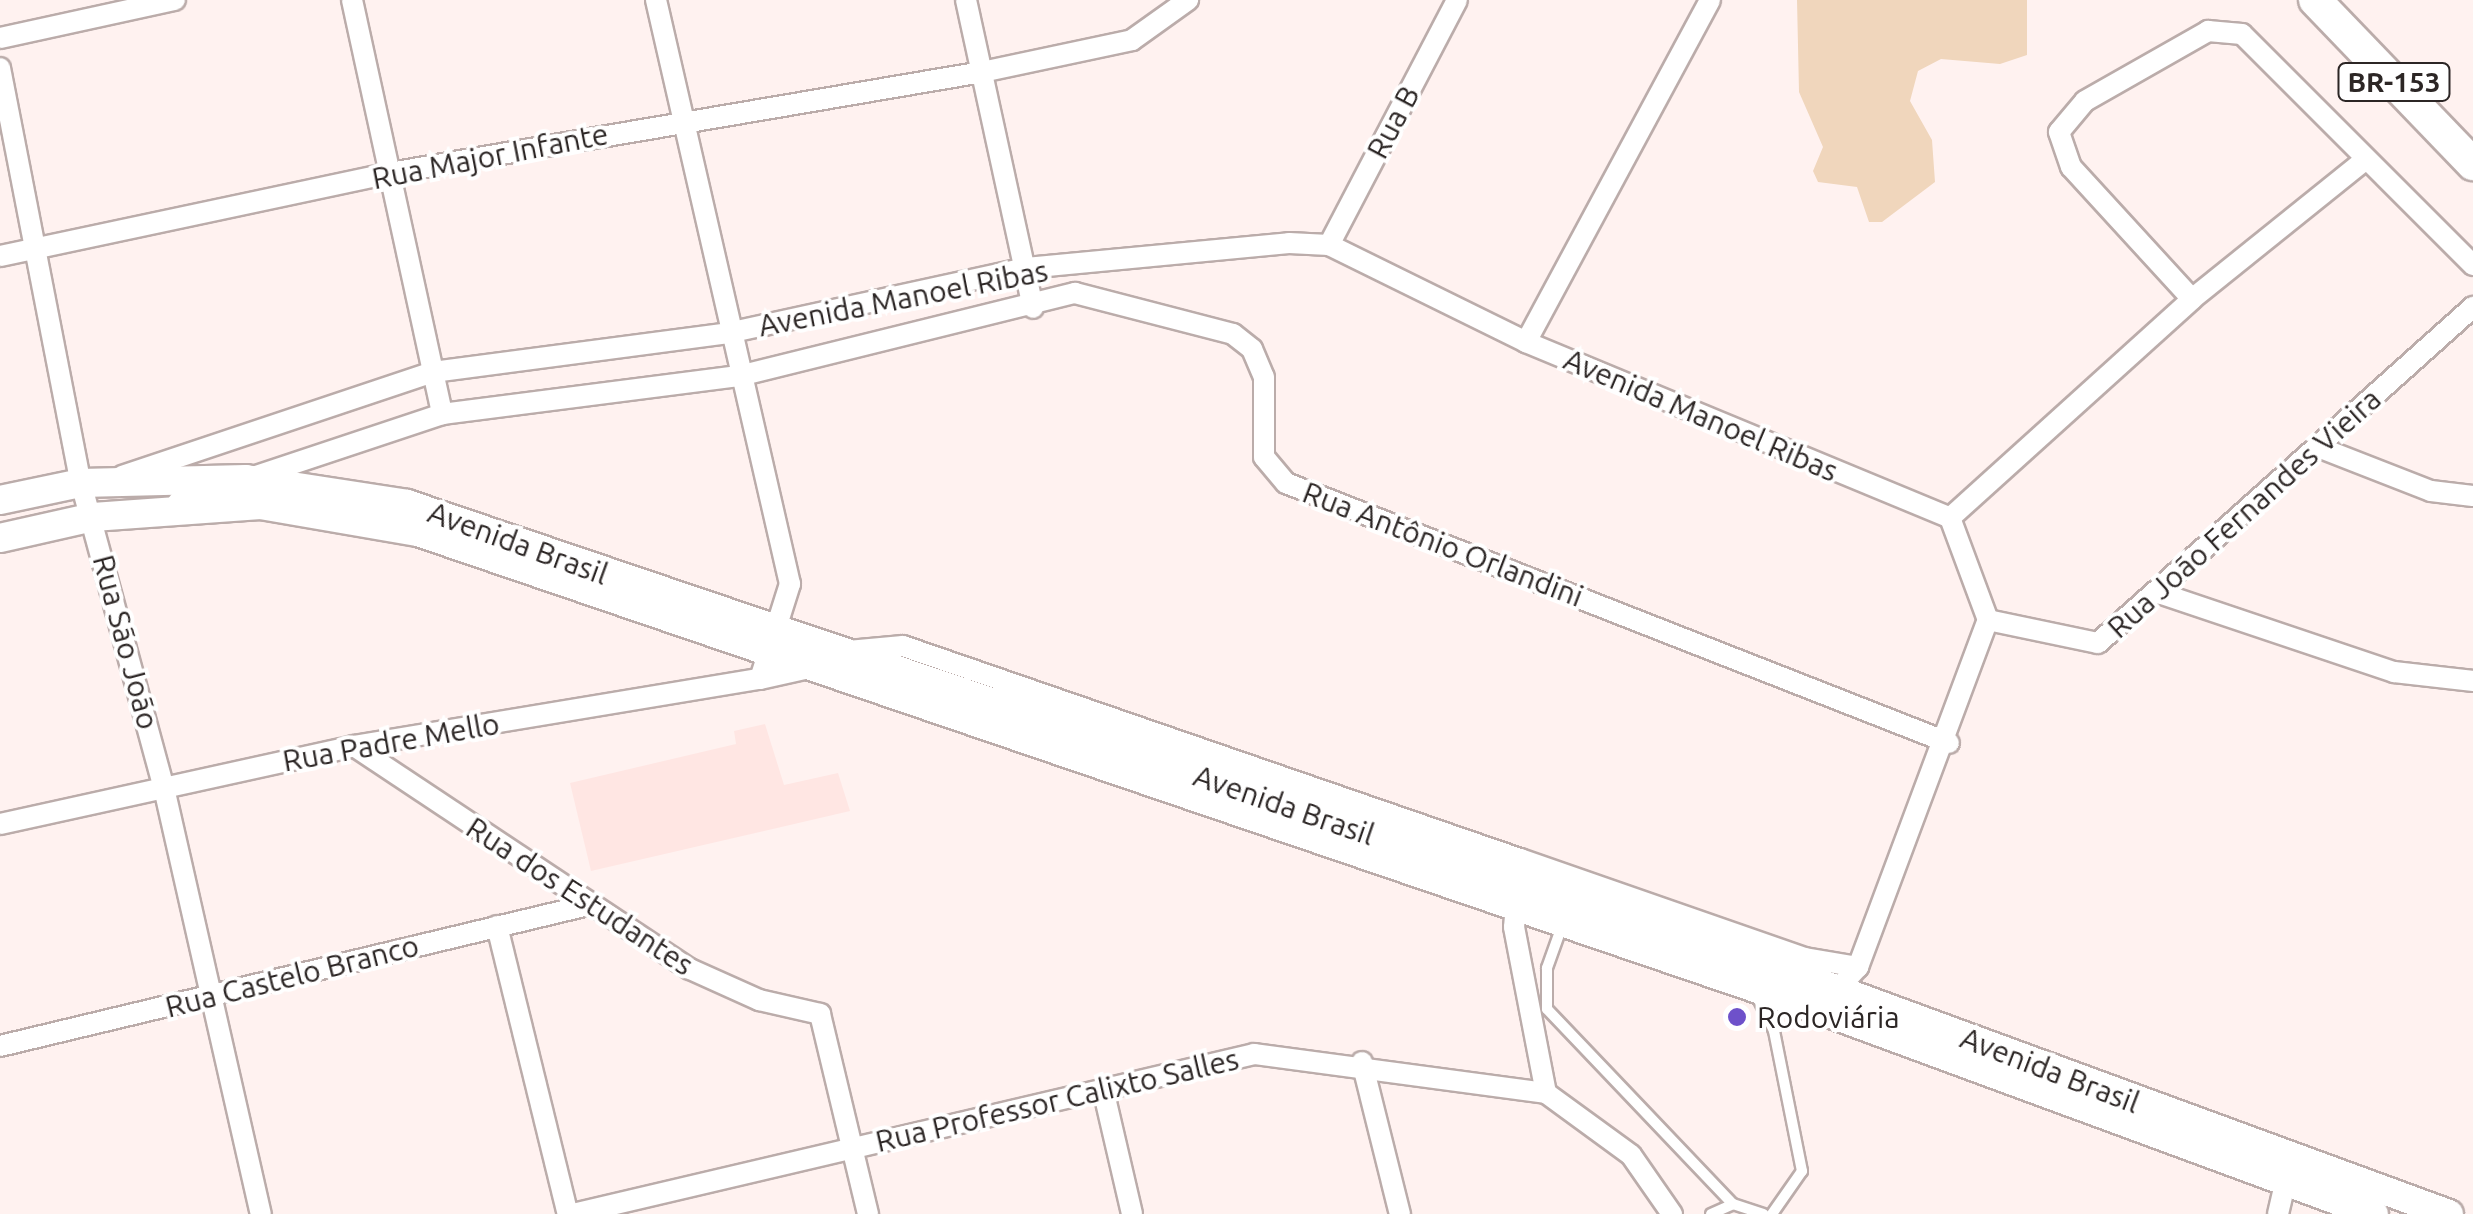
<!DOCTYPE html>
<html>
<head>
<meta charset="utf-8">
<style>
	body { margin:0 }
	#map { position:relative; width:2473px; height:1214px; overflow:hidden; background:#fff2f0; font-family:Ubuntu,sans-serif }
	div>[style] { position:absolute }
	.built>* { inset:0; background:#ffe6e3 }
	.green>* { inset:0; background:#f0d6bc }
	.roads { filter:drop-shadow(2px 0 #bbacaa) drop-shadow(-2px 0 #bbacaa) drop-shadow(0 2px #bbacaa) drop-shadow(0 -2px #bbacaa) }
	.service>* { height:10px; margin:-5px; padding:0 5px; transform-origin:5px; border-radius:5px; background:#fff }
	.minor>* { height:20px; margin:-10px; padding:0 10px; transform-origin:10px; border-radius:10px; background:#fff }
	.secondary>* { height:28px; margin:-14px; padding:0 14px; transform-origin:14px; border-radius:14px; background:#fff }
	.trunk>* { height:32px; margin:-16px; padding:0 16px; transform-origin:16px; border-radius:16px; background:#fff }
	.dots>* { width:28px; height:28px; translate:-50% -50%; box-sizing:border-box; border:5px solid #fff; border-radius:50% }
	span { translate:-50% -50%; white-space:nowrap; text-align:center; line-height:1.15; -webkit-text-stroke:8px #fff; paint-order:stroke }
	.shield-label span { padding:2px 8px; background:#fff; border:2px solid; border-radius:8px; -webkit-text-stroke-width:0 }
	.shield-label { font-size:28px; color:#2c2625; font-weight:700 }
	.street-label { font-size:30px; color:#2c2625 }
	.poi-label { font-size:30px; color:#2c2625 }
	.left { translate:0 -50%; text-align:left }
</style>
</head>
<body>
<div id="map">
	<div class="built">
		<i style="clip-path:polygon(765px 724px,784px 785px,838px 773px,850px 811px,591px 871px,570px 783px,736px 744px,734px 731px)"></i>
	</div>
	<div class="green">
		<i style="clip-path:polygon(1797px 0,2027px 0,2027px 55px,2000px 64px,1941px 59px,1918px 71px,1910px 101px,1932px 140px,1935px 182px,1882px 222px,1869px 222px,1857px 187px,1818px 182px,1813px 171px,1823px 147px,1799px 92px)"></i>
	</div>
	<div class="roads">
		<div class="service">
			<i style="left:1562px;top:926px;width:45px;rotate:109.7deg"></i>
			<i style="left:1547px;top:968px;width:41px;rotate:90deg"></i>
			<i style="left:1547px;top:1009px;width:269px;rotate:46.4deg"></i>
			<i style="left:1733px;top:1204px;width:32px;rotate:18deg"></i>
			<i style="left:1757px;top:996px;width:39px;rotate:64deg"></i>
			<i style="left:1774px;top:1031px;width:143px;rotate:78.7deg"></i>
			<i style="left:1802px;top:1171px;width:52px;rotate:124.9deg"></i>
			<i style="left:1711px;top:1214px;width:24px;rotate:-24deg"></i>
		</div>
		<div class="minor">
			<i style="left:352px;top:0;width:424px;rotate:77.7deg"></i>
			<i style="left:966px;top:0;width:315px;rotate:77.7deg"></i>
			<i style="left:0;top:38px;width:179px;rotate:-12.3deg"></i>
			<i style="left:0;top:68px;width:423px;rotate:79deg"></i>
			<i style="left:81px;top:483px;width:316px;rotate:74.8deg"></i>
			<i style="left:164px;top:788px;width:437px;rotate:77.2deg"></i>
			<i style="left:1329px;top:245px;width:276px;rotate:-62.4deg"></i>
			<i style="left:0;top:256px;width:399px;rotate:-12deg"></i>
			<i style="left:390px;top:173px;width:601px;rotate:-9.68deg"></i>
			<i style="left:982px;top:72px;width:153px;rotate:-12deg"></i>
			<i style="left:1132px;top:40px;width:69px;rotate:-35.5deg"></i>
			<i style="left:2192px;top:299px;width:179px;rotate:-132.5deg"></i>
			<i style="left:2071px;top:167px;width:37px;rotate:-109deg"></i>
			<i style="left:2059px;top:132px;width:40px;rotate:-50deg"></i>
			<i style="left:2085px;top:101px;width:142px;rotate:-29.6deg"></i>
			<i style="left:2208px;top:31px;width:34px;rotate:5deg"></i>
			<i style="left:2242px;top:34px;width:327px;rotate:45deg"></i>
			<i style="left:1526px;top:342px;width:388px;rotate:-61.7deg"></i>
			<i style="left:2318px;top:447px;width:121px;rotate:21.3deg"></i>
			<i style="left:2431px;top:491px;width:42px;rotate:6.8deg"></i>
			<i style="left:122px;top:476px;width:328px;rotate:-18.5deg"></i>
			<i style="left:433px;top:372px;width:298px;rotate:-7.5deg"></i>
			<i style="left:728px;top:333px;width:305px;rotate:-12.3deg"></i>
			<i style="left:1026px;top:268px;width:264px;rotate:-5.4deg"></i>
			<i style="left:1289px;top:243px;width:40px;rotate:2.9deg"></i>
			<i style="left:1329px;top:245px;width:220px;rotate:26.2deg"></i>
			<i style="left:1526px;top:342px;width:459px;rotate:22.5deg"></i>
			<i style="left:178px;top:502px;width:278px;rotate:-18.4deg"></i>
			<i style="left:442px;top:414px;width:299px;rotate:-7.3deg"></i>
			<i style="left:739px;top:376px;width:346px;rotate:-13.9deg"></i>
			<i style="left:1075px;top:293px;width:163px;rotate:14.5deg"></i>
			<i style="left:1233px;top:334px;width:24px;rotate:38deg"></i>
			<i style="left:1252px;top:349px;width:30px;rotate:67deg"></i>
			<i style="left:1264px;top:377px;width:80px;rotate:90deg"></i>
			<i style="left:1264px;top:457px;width:34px;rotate:50deg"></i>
			<i style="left:1286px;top:483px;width:712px;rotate:21.41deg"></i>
			<i style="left:1950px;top:518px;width:326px;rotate:-42.1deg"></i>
			<i style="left:2192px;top:299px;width:223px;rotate:-38.8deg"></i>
			<i style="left:2162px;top:594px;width:245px;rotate:18.6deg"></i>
			<i style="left:2394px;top:672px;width:80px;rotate:6.5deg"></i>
			<i style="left:1988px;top:620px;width:112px;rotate:11.8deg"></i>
			<i style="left:2098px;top:643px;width:504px;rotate:-41.86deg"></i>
			<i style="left:848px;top:651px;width:55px;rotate:-5.2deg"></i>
			<i style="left:903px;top:646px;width:653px;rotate:19.05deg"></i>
			<i style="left:1520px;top:859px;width:68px;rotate:95deg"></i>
			<i style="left:1514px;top:927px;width:169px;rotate:79.1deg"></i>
			<i style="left:1546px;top:1093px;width:105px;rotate:36.1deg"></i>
			<i style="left:1631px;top:1155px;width:72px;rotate:55.2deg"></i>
			<i style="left:760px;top:679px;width:55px;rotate:-12.5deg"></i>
			<i style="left:354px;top:746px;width:403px;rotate:33.6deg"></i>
			<i style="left:690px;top:969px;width:76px;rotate:24.2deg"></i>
			<i style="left:759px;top:1000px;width:63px;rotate:12.9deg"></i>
			<i style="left:820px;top:1014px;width:206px;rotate:76.5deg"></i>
			<i style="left:0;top:824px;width:362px;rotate:-12.4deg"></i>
			<i style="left:354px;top:746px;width:411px;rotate:-9.4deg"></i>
			<i style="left:760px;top:679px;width:100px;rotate:-72.5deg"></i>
			<i style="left:790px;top:584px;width:599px;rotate:-102.92deg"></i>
			<i style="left:1520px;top:859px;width:302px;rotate:19.2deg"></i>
			<i style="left:1805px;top:958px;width:54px;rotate:9.6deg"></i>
			<i style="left:497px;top:926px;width:297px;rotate:76.2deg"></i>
			<i style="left:1831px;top:996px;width:40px;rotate:-47deg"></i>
			<i style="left:1858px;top:967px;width:371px;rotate:-69.5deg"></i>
			<i style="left:1988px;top:620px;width:109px;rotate:-110.4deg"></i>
			<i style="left:0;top:1046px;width:601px;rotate:-13.48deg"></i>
			<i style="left:1362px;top:1062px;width:157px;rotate:76deg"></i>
			<i style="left:1103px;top:1089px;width:128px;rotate:76.9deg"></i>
			<i style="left:573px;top:1214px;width:700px;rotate:-13.22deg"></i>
			<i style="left:1254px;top:1054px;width:295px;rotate:7.6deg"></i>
			<i style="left:2278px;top:1214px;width:31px;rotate:-77deg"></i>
		</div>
		<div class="secondary">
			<i style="left:0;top:500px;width:83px;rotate:-11.9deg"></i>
			<i style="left:81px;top:483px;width:165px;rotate:-1.4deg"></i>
			<i style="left:246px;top:479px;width:163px;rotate:8.8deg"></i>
			<i style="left:407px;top:504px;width:1474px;rotate:18.72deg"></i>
			<i style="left:1803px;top:977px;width:688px;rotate:20.15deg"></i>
			<i style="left:0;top:538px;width:95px;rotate:-12.7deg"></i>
			<i style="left:93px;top:517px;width:168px;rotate:-4.1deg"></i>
			<i style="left:261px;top:505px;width:159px;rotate:9.8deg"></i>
			<i style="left:418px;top:532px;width:1484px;rotate:18.83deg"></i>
			<i style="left:1823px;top:1011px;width:587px;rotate:20.22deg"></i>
		</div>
		<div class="trunk">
			<i style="left:2315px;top:0;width:228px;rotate:46.1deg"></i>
		</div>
	</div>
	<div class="dots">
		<i style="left:1737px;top:1017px;background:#6e51ca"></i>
	</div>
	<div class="shield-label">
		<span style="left:2394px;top:82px">BR-153</span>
	</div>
	<div class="street-label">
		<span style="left:1393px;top:122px;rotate:-62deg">Rua B</span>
		<span style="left:490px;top:156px;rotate:-11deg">Rua Major Infante</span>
		<span style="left:903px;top:298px;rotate:-11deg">Avenida Manoel Ribas</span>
		<span style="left:1701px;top:415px;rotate:23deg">Avenida Manoel Ribas</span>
		<span style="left:2244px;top:513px;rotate:-42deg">Rua João Fernandes Vieira</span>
		<span style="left:518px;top:543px;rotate:20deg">Avenida Brasil</span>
		<span style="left:1443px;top:544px;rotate:21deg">Rua Antônio Orlandini</span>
		<span style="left:126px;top:642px;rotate:75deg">Rua São João</span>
		<span style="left:391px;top:742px;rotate:-10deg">Rua Padre Mello</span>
		<span style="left:1284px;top:805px;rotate:19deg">Avenida Brasil</span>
		<span style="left:580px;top:896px;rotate:33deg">Rua dos Estudantes</span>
		<span style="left:292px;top:976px;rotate:-14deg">Rua Castelo Branco</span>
		<span style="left:2050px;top:1070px;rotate:21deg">Avenida Brasil</span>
		<span style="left:1057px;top:1100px;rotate:-13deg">Rua Professor Calixto Salles</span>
	</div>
	<div class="poi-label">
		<span class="left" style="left:1757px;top:1017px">Rodoviária</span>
	</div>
</div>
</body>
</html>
